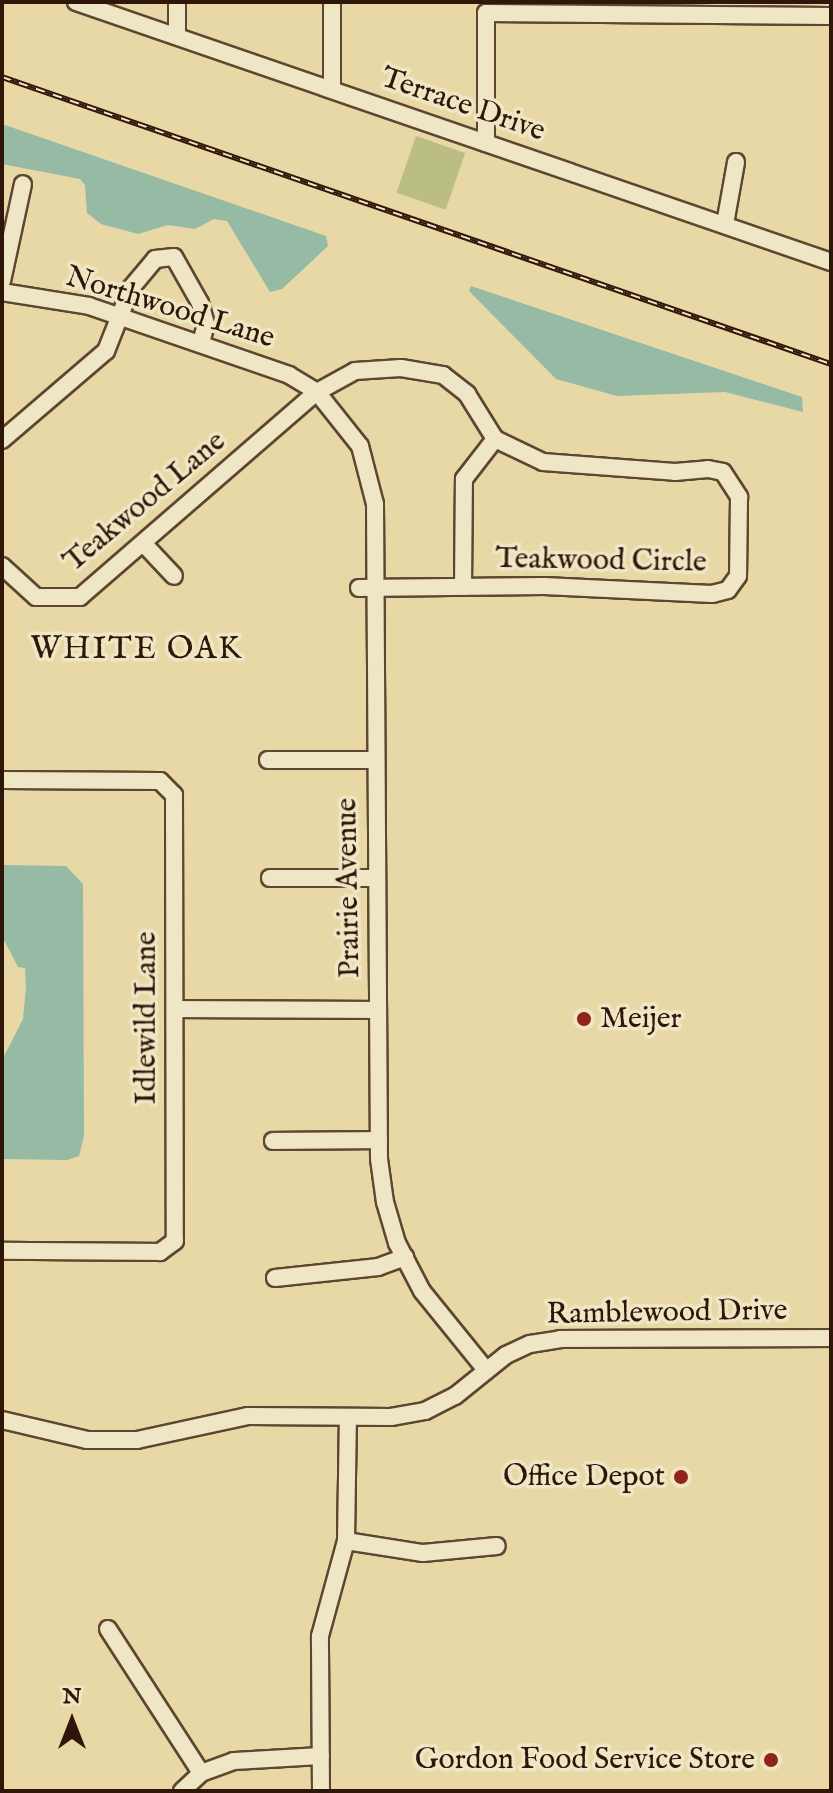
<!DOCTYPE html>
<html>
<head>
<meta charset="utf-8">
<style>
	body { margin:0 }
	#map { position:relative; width:833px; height:1793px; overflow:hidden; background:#e7d8a6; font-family:"IM FELL English",serif }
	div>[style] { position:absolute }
	.green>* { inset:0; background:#babe83; transform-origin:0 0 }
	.water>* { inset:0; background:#97baa4 }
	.roads { filter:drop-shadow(2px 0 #5e4630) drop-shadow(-2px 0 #5e4630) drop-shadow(0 2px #5e4630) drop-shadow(0 -2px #5e4630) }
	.minor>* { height:16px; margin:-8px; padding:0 8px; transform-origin:8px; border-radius:8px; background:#efe6c5 }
	.rail>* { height:6px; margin-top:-3px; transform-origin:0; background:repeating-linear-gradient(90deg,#efe6c5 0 9px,#301509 0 18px); box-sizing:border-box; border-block:2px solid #301509 }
	.dots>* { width:22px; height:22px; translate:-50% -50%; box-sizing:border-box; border:4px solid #efe6c5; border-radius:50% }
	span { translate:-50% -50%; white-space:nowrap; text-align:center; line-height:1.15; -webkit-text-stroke:7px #efe6c5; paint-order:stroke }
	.street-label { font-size:30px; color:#301509 }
	.poi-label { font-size:30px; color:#301509 }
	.left { translate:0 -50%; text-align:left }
	.right { translate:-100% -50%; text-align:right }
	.neighbourhood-label { font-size:32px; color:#301509; letter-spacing:2px }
	.frame { position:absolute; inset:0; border:4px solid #301509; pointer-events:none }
	.north { position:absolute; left:32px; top:1681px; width:80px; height:80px; -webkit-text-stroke:6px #efe6c5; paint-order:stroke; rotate:0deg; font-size:22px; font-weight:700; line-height:32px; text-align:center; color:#301509 }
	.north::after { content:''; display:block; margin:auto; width:28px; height:36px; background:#301509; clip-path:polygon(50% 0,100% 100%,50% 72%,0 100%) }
</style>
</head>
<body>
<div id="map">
	<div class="green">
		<i style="left:416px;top:136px;width:52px;height:60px;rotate:19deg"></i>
	</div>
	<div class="water">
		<i style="clip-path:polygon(2px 124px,326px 236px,328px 246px,282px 289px,270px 292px,227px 221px,214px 219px,195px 229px,168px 225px,138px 234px,101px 224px,87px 213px,85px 185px,80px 179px,2px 164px)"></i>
		<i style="clip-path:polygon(471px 286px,802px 397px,803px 412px,725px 392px,617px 396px,556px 379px,469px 291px)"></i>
		<i style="clip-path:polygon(2px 865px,66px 866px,83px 884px,84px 1136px,79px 1156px,67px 1160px,2px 1159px,2px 1060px,23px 1019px,26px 987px,25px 968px,18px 967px,2px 936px)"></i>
	</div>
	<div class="roads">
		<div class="minor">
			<i style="left:76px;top:2px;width:799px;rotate:19deg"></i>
			<i style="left:177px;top:2px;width:34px;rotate:90deg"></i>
			<i style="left:332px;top:2px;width:87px;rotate:90deg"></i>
			<i style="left:486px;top:143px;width:130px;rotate:-90deg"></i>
			<i style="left:486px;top:13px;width:345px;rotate:0.5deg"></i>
			<i style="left:725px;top:224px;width:63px;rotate:-79.9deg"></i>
			<i style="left:2px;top:281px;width:99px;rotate:-77.8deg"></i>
			<i style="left:2px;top:292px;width:88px;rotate:9.1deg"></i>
			<i style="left:89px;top:306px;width:212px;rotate:19deg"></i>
			<i style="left:289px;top:375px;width:33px;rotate:31deg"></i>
			<i style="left:317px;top:392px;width:69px;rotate:51.5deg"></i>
			<i style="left:360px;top:446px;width:60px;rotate:75.5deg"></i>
			<i style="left:375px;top:504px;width:655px;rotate:89.65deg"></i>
			<i style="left:379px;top:1159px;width:43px;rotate:82.1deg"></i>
			<i style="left:385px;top:1202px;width:43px;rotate:73.7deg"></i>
			<i style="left:397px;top:1243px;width:54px;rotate:62.5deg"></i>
			<i style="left:422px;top:1291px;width:102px;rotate:51deg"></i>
			<i style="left:2px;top:440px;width:137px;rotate:-40.6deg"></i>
			<i style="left:106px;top:351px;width:68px;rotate:-68.4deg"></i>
			<i style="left:131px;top:288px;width:38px;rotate:-50deg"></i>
			<i style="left:155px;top:259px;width:19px;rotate:-6deg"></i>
			<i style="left:174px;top:257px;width:53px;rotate:60.5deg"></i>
			<i style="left:200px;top:303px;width:22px;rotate:74deg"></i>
			<i style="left:206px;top:324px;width:20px;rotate:105deg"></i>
			<i style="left:143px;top:543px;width:45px;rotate:46.8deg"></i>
			<i style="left:2px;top:566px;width:46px;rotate:42.4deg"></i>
			<i style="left:36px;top:597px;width:44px"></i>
			<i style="left:80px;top:597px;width:313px;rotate:-40.9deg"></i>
			<i style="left:317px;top:392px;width:43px;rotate:-28.9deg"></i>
			<i style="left:355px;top:371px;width:46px;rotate:-3.7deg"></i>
			<i style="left:401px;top:368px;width:43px;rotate:9.5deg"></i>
			<i style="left:443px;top:375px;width:31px;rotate:38deg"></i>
			<i style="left:467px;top:394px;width:53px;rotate:58.1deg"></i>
			<i style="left:495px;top:439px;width:53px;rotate:25.6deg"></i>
			<i style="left:543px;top:462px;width:132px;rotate:4.3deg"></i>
			<i style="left:675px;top:472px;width:33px;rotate:-5deg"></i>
			<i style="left:708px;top:469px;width:15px;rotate:11deg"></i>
			<i style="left:723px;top:472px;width:30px;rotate:57deg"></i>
			<i style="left:739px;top:497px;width:79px;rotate:90.7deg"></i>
			<i style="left:738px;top:576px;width:17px;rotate:126deg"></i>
			<i style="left:728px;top:590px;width:16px;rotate:166deg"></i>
			<i style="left:712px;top:594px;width:168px;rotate:-177.3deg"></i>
			<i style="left:544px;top:586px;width:185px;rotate:179.4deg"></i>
			<i style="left:463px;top:587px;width:108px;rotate:-89.5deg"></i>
			<i style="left:464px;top:479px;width:51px;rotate:-52.2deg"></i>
			<i style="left:268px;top:760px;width:108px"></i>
			<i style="left:2px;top:780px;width:158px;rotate:0.4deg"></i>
			<i style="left:160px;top:781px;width:20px;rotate:45deg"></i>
			<i style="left:174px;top:795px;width:446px;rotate:89.9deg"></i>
			<i style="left:175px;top:1241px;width:19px;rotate:144deg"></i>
			<i style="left:160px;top:1252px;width:158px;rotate:-179.6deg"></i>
			<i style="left:270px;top:878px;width:107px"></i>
			<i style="left:175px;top:1009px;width:203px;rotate:0.3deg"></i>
			<i style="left:273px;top:1141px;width:106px;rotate:-0.5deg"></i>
			<i style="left:275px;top:1278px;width:104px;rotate:-6.1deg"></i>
			<i style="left:378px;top:1267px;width:29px;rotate:-20deg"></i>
			<i style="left:2px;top:1420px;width:87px;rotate:13.2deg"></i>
			<i style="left:87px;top:1440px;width:50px"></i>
			<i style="left:137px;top:1440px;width:114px;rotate:-12.2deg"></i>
			<i style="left:248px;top:1416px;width:143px;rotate:0.4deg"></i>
			<i style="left:391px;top:1417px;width:35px;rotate:-10deg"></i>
			<i style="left:425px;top:1411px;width:34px;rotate:-27deg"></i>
			<i style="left:455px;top:1396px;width:65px;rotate:-38.8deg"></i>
			<i style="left:506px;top:1355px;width:26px;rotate:-25deg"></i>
			<i style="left:530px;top:1344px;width:30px;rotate:-9deg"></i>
			<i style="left:560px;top:1339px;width:271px;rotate:-0.2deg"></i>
			<i style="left:346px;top:1541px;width:78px;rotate:8.9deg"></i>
			<i style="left:423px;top:1553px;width:74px;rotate:-5.4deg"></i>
			<i style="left:108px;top:1629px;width:171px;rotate:57.1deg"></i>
			<i style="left:182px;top:1791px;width:26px;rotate:-43deg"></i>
			<i style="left:201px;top:1773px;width:35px;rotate:-20deg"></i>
			<i style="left:234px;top:1761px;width:87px;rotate:-3.3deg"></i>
			<i style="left:321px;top:1791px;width:155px;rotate:-90.4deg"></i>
			<i style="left:320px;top:1636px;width:98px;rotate:-74.7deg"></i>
			<i style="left:346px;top:1541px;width:124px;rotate:-89.1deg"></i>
		</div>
	</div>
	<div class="rail">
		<i style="left:2px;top:77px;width:877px;rotate:19.1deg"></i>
	</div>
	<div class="dots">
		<i style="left:584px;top:1019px;background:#8f2418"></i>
		<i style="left:681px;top:1477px;background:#8f2418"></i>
		<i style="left:771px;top:1760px;background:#8f2418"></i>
	</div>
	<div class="street-label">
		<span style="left:463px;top:105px;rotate:19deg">Terrace Drive</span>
		<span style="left:170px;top:308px;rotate:17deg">Northwood Lane</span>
		<span style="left:145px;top:502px;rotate:-40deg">Teakwood Lane</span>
		<span style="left:601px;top:561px;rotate:1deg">Teakwood Circle</span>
		<span style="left:349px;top:888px;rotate:-91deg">Prairie Avenue</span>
		<span style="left:147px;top:1018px;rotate:-90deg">Idlewild Lane</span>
		<span style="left:667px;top:1313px;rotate:-1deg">Ramblewood Drive</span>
	</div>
	<div class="poi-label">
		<span class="left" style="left:600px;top:1019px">Meijer</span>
		<span class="right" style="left:665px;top:1477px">Office Depot</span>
		<span class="right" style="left:755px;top:1760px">Gordon Food Service Store</span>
	</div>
	<div class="neighbourhood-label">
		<span style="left:137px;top:650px">WHITE OAK</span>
	</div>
	<div class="frame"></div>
	<div class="north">N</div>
</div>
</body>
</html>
